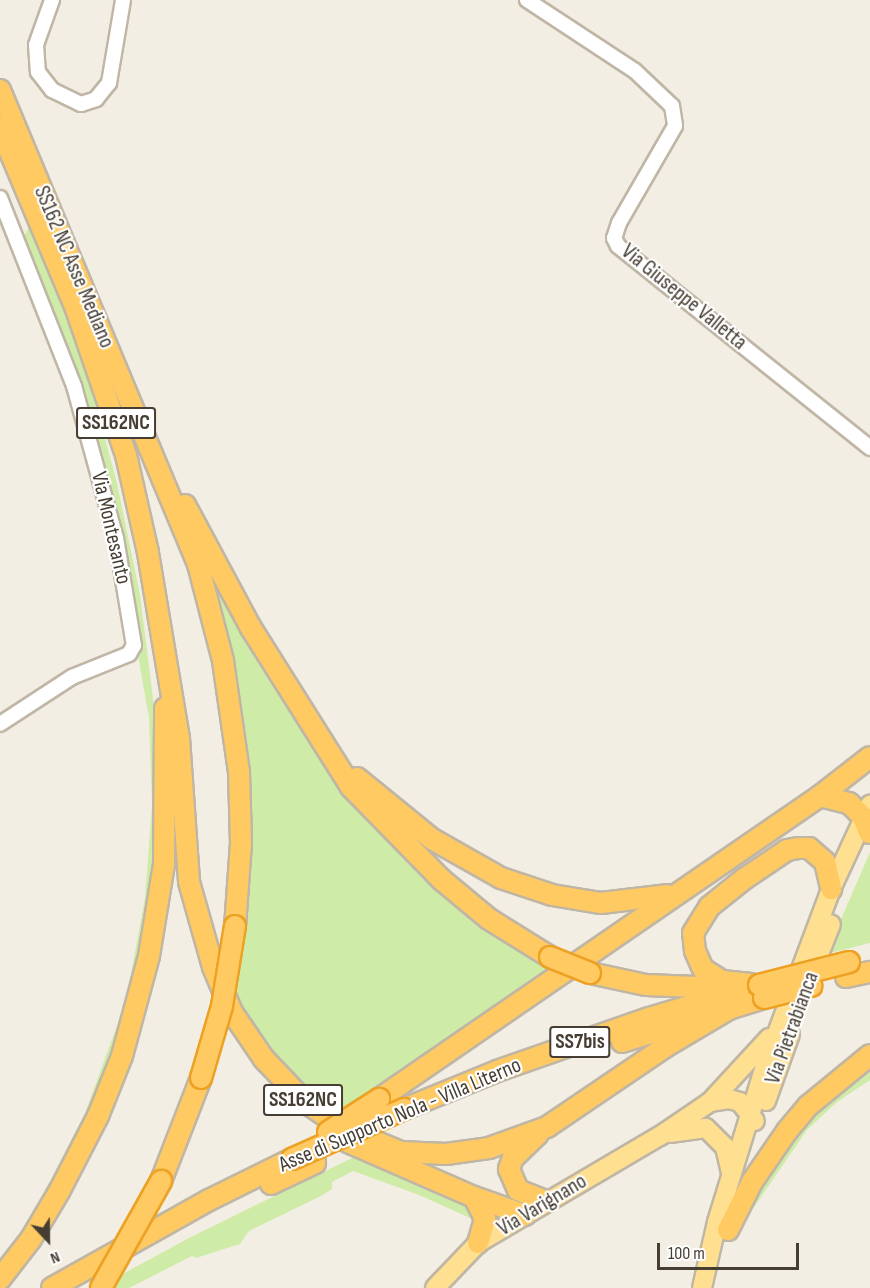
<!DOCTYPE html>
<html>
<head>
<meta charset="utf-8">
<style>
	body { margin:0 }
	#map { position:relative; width:870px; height:1288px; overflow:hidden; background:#f3eee3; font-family:"Sofia Sans Condensed",sans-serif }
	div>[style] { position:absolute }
	.green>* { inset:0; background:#ceeca7 }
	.roads { filter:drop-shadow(2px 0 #c0b6a5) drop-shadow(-2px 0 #c0b6a5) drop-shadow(0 2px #c0b6a5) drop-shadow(0 -2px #c0b6a5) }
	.minor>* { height:14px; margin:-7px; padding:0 7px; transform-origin:7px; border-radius:7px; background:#fff }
	.major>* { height:18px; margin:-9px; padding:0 9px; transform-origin:9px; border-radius:9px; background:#ffdf90 }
	.highway>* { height:20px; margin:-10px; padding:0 10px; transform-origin:10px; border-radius:10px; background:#ffca62 }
	.bridges { filter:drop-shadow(2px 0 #eda123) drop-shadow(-2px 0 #eda123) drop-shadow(0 2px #eda123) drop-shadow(0 -2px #eda123) }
	.highway-bridge>* { height:20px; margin:-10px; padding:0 10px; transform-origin:10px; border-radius:10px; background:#ffca62 }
	span { translate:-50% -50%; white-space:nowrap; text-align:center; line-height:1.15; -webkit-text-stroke:4.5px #fff; paint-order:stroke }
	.shield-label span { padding:2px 4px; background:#fff; border:2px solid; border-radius:4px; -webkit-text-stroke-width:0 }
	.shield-label { font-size:21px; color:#463e33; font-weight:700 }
	.street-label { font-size:22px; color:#463e33 }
	.north { position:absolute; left:18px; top:1210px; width:60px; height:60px; -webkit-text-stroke:4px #fff; paint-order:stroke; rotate:158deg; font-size:16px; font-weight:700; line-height:24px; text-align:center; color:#463e33 }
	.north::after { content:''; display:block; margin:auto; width:21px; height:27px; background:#463e33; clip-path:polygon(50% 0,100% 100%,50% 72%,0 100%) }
	.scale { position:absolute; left:657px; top:1243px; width:142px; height:27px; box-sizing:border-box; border:3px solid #463e33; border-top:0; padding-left:8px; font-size:18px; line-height:21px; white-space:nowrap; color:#463e33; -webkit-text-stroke:4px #fff; paint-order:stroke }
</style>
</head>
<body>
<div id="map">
	<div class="green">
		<i style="clip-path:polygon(29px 227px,61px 299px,91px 387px,117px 483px,140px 595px,159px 746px,157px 862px,130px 1012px,88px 1125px,0 1272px,0 1260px,32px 1216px,85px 1113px,118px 1023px,129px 985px,145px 898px,152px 805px,149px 718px,116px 531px,21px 242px)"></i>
		<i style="clip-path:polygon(207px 567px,261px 664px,331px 773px,358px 807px,394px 847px,463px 909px,558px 969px,336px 1119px,291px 1083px,231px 997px,246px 873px)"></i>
		<i style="clip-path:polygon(870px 852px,870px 943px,826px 954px)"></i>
		<i style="clip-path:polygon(870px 1063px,870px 1080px,837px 1102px,807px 1130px,737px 1232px,758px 1186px,803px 1123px)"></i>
		<i style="clip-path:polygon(354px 1157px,468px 1202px,479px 1222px,419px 1195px,353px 1171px,332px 1182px,332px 1189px,323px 1195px,249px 1231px,240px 1244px,196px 1258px,192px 1256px,129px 1288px,111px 1288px,119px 1276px,189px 1238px)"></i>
	</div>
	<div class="roads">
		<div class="minor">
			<i style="left:52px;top:0;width:48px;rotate:109.6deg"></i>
			<i style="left:36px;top:45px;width:27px;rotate:86deg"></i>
			<i style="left:38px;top:72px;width:23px;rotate:52deg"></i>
			<i style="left:52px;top:90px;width:32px;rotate:26deg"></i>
			<i style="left:81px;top:104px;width:16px;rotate:-18deg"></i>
			<i style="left:96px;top:99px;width:21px;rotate:-51deg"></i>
			<i style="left:109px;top:83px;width:84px;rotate:-80.4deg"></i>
			<i style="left:527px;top:0;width:129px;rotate:33.3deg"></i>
			<i style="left:635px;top:71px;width:51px;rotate:43.4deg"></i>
			<i style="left:672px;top:106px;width:20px;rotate:81deg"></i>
			<i style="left:675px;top:126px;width:112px;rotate:120deg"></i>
			<i style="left:619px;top:223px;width:16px;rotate:108deg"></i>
			<i style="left:614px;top:238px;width:9px;rotate:63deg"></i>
			<i style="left:618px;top:246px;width:323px;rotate:38.7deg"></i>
			<i style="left:0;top:198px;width:202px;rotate:68.5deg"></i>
			<i style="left:74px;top:386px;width:158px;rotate:74.6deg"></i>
			<i style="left:116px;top:538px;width:109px;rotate:80.5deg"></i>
			<i style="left:134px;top:645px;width:10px;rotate:119deg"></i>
			<i style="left:129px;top:654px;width:61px;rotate:158deg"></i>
			<i style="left:72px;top:677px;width:86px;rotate:146.9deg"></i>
		</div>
		<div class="major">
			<i style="left:808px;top:982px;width:62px;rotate:-68.4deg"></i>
			<i style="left:766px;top:1101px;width:71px;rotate:-70.3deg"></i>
			<i style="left:710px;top:1102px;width:19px;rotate:-9deg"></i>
			<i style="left:729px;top:1099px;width:11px;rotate:15deg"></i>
			<i style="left:740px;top:1102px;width:24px;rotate:52deg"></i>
			<i style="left:670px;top:1133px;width:36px;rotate:-8deg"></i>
			<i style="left:706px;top:1128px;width:27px;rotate:45deg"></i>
			<i style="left:725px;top:1147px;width:26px;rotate:77deg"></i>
			<i style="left:435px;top:1288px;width:62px;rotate:-46.3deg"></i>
			<i style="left:478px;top:1243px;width:211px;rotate:-30.5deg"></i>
			<i style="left:660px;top:1136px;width:60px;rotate:-34.2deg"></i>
			<i style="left:710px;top:1102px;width:87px;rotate:-47.3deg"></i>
			<i style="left:702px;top:1288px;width:68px;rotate:-77.2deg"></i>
			<i style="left:717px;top:1222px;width:166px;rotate:-72.9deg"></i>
			<i style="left:766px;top:1063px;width:186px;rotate:-69.5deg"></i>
			<i style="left:831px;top:889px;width:93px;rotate:-65.1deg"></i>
		</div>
		<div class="highway">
			<i style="left:0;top:90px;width:514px;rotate:67.33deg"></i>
			<i style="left:198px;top:564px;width:100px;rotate:75.5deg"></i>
			<i style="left:223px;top:661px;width:112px;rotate:81.8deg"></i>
			<i style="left:239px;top:772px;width:71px;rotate:88.4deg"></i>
			<i style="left:241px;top:843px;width:83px;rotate:94.1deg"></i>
			<i style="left:0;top:128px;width:196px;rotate:67.2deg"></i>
			<i style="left:76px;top:309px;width:154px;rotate:71.1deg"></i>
			<i style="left:126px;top:455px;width:100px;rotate:77.3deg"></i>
			<i style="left:148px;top:553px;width:188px;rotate:80.5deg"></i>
			<i style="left:179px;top:738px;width:144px;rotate:86deg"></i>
			<i style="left:189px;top:882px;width:88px;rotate:74.2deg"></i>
			<i style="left:213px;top:967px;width:49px;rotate:67.1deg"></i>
			<i style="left:232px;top:1012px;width:57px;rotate:55.8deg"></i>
			<i style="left:264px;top:1059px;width:59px;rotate:46.4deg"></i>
			<i style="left:305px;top:1102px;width:48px;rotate:34deg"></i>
			<i style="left:345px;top:1129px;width:61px;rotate:22.3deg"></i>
			<i style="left:401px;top:1152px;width:45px;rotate:2.5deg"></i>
			<i style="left:446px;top:1154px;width:43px;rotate:-7.9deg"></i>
			<i style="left:489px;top:1148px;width:62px;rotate:-19.9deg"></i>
			<i style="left:547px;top:1127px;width:143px;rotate:-34.1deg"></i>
			<i style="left:665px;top:1047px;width:74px;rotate:-30.7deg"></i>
			<i style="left:185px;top:505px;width:140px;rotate:61.8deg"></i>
			<i style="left:251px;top:628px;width:188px;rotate:57.8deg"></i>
			<i style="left:351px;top:787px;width:130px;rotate:45.6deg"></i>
			<i style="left:442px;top:880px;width:61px;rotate:39.7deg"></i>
			<i style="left:489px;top:919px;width:72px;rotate:31.9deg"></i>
			<i style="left:357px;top:778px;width:97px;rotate:39.1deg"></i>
			<i style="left:432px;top:839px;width:79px;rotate:29.5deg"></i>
			<i style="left:501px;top:878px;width:54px;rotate:18.4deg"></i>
			<i style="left:552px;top:895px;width:50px;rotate:9.3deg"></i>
			<i style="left:601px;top:903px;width:66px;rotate:-6.9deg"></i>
			<i style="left:820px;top:796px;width:30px;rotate:14deg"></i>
			<i style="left:849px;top:803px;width:20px;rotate:45deg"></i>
			<i style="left:863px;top:817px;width:17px;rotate:69deg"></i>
			<i style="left:590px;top:973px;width:57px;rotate:12.1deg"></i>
			<i style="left:646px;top:985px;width:78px;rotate:2.2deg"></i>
			<i style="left:846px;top:977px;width:25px;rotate:-12deg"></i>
			<i style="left:751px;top:984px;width:29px;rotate:-174deg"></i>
			<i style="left:722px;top:981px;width:22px;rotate:-148deg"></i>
			<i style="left:703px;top:969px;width:20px;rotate:-114deg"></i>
			<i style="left:695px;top:951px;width:18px;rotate:-96deg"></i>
			<i style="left:693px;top:933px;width:31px;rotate:-58deg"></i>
			<i style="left:709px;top:907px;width:45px;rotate:-38.7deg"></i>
			<i style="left:744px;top:879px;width:52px;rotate:-34deg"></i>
			<i style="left:787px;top:850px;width:11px;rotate:-10deg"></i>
			<i style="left:798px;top:848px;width:11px"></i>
			<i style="left:809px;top:848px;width:21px;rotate:41deg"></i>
			<i style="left:825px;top:862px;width:28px;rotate:77deg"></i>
			<i style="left:622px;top:1042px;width:149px;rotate:-17.2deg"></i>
			<i style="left:379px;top:1099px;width:535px;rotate:-34.49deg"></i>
			<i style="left:820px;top:796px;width:63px;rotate:-38deg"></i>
			<i style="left:404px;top:1109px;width:100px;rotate:-22.2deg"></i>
			<i style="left:497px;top:1071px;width:161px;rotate:-19.2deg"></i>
			<i style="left:649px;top:1018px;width:115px;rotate:-16.7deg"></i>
			<i style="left:538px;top:1134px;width:35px;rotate:136deg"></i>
			<i style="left:513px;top:1158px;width:12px;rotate:110deg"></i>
			<i style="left:509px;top:1169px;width:23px;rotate:67deg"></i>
			<i style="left:518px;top:1190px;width:31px;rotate:22deg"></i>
			<i style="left:348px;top:1142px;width:137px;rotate:23.6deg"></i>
			<i style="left:474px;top:1197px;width:25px;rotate:63deg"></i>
			<i style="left:485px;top:1219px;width:25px;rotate:106deg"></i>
			<i style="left:161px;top:1181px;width:110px;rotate:-68.8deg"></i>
			<i style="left:271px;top:1184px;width:49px;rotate:-25.5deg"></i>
			<i style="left:474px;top:1197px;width:54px;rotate:19.4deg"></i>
			<i style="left:728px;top:1230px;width:54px;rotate:-63.4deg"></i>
			<i style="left:752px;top:1182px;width:62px;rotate:-55.5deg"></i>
			<i style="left:787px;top:1131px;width:33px;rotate:-50deg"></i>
			<i style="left:808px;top:1106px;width:80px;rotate:-39.4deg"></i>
			<i style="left:0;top:1279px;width:51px;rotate:-52.2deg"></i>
			<i style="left:31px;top:1239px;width:57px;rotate:-59.4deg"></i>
			<i style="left:60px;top:1190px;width:83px;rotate:-62.8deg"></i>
			<i style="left:98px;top:1116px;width:65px;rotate:-68.2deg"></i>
			<i style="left:122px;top:1056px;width:104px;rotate:-74.9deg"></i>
			<i style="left:149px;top:956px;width:93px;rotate:-80.7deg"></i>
			<i style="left:164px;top:864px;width:156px;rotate:-89.6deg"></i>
			<i style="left:52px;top:1288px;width:180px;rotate:-29.3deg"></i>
			<i style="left:209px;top:1200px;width:93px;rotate:-26.3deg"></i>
		</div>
	</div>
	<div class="bridges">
		<div class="highway-bridge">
			<i style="left:550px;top:957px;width:43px;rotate:21.8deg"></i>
			<i style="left:759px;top:985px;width:93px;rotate:-14.3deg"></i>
			<i style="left:764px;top:998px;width:49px;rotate:-14.3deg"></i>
			<i style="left:201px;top:1078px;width:75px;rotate:-73.7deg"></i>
			<i style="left:222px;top:1006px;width:81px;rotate:-80.8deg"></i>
			<i style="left:328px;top:1132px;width:61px;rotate:-32.9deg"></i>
			<i style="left:292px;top:1159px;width:123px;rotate:-24.1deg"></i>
			<i style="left:101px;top:1288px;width:123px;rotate:-60.7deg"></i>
		</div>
	</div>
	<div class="shield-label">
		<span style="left:116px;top:423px">SS162NC</span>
		<span style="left:580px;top:1042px">SS7bis</span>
		<span style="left:303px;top:1100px">SS162NC</span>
	</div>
	<div class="street-label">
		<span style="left:74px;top:267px;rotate:67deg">SS162 NC Asse Mediano</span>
		<span style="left:684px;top:297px;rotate:39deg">Via Giuseppe Valletta</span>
		<span style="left:111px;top:528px;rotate:77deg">Via Montesanto</span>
		<span style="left:792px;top:1028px;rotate:-70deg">Via Pietrabianca</span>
		<span style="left:400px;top:1115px;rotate:-23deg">Asse di Supporto Nola - Villa Literno</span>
		<span style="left:542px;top:1205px;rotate:-31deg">Via Varignano</span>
	</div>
	<div class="north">N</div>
	<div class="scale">100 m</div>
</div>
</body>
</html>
